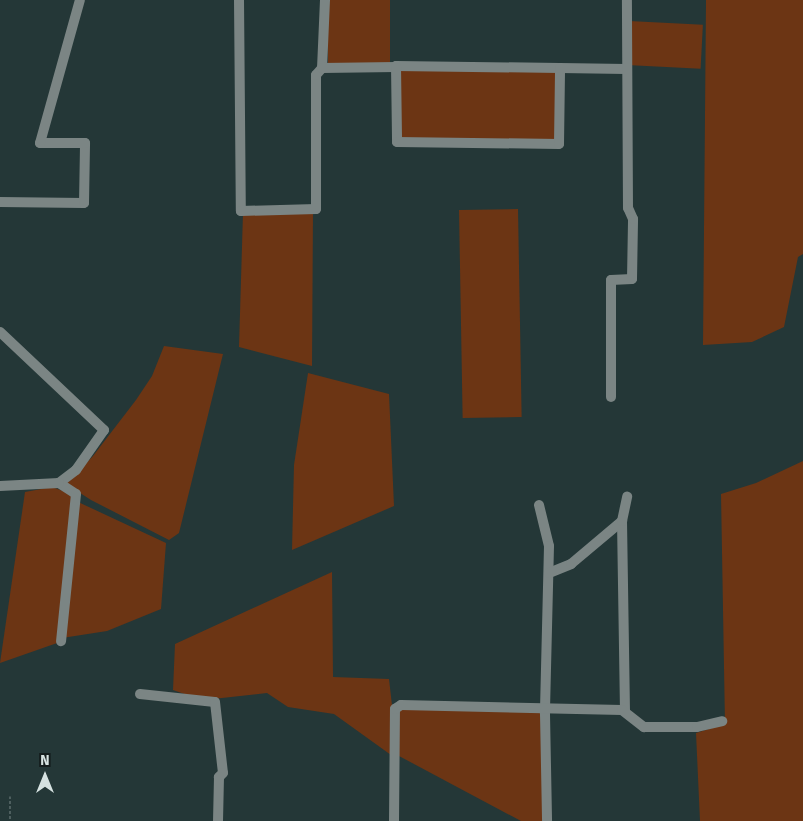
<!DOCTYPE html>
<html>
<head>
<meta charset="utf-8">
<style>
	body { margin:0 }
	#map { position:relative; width:803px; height:821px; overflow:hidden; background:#243737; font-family:"Fira Sans",sans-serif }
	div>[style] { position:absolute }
	.green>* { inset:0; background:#6c3514; transform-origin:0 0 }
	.path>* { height:1px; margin-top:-0.5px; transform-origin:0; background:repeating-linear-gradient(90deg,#778686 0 2.5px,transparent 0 5px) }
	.minor>* { height:10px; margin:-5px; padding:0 5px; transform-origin:5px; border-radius:5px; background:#7b8584 }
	span { translate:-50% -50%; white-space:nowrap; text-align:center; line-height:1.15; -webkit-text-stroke:4px #141d1d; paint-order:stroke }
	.north { position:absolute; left:20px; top:751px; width:50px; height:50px; -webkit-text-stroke:4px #141d1d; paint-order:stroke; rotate:0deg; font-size:14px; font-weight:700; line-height:20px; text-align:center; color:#d6e2e1 }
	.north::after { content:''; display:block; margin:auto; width:18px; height:22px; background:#d6e2e1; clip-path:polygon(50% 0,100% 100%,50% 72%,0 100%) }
</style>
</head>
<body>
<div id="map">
	<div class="green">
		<i style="left:328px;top:0;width:62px;height:64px"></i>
		<i style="clip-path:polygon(706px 0,803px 0,803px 254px,798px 257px,784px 327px,752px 342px,703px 345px)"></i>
		<i style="left:629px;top:21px;width:74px;height:44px;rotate:3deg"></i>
		<i style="left:399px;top:68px;width:159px;height:72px"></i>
		<i style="left:518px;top:209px;width:208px;height:59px;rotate:89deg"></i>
		<i style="clip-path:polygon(313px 211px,312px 366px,239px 347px,243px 213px)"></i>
		<i style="clip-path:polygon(164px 346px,223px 354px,179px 533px,169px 540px,91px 500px,66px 484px,93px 456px,136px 400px,152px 376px)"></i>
		<i style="clip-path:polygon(308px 373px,389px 394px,394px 506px,292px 550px,294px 465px)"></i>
		<i style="clip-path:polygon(803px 461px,803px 821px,700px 821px,696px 733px,725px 724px,721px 494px,756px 483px)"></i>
		<i style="clip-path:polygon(52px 487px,74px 495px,60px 642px,0 663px,25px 492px)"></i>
		<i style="clip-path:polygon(76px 501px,166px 543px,161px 609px,107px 631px,62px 638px)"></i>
		<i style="clip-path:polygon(332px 572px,333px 677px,389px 679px,393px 714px,391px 755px,334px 714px,288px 707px,267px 693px,213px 699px,193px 697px,173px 690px,175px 644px)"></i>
		<i style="clip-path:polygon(404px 707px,543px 711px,542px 821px,521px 821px,399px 756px,398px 711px)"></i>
	</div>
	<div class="path">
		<i style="left:10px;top:796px;width:25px;rotate:90deg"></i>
	</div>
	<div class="minor">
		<i style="left:239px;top:0;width:211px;rotate:89.5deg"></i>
		<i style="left:241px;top:211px;width:75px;rotate:-1.5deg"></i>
		<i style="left:316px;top:209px;width:134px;rotate:-90deg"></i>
		<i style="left:316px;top:75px;width:9px;rotate:-49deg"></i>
		<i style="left:325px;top:0;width:68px;rotate:92.5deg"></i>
		<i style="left:322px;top:68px;width:74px;rotate:-0.8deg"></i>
		<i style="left:560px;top:68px;width:164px;rotate:-179.3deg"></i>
		<i style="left:396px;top:66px;width:76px;rotate:89.2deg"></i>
		<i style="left:397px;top:142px;width:162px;rotate:0.7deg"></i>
		<i style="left:559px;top:144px;width:76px;rotate:-89.2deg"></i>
		<i style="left:560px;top:68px;width:66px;rotate:0.9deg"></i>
		<i style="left:0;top:202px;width:84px;rotate:0.7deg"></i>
		<i style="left:84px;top:203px;width:60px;rotate:-89deg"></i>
		<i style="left:85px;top:143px;width:45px;rotate:180deg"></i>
		<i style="left:40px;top:143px;width:148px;rotate:-74.4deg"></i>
		<i style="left:0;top:332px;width:143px;rotate:43.3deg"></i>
		<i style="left:104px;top:430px;width:49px;rotate:125deg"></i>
		<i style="left:76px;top:470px;width:21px;rotate:143deg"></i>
		<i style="left:59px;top:483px;width:20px;rotate:33deg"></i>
		<i style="left:76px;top:494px;width:148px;rotate:95.8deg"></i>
		<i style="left:611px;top:397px;width:117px;rotate:-90deg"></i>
		<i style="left:611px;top:280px;width:21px;rotate:-3deg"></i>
		<i style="left:632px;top:279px;width:60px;rotate:-89deg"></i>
		<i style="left:633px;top:219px;width:12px;rotate:-114deg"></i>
		<i style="left:628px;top:208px;width:208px;rotate:-90.3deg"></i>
		<i style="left:0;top:486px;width:59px;rotate:-2.9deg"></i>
		<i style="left:539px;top:505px;width:42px;rotate:76.3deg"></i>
		<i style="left:549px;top:546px;width:168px;rotate:91.4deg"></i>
		<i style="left:545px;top:714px;width:107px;rotate:88.9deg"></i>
		<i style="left:622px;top:521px;width:190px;rotate:89.1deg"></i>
		<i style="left:549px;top:573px;width:24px;rotate:-22deg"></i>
		<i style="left:571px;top:564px;width:67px;rotate:-40.1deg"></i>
		<i style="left:622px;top:521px;width:25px;rotate:-78deg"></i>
		<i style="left:140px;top:694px;width:75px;rotate:6.1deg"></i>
		<i style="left:215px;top:702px;width:71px;rotate:83.6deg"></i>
		<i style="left:223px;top:773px;width:6px;rotate:135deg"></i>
		<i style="left:219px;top:777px;width:44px;rotate:91.3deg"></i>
		<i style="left:394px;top:821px;width:112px;rotate:-89.5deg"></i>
		<i style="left:395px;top:709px;width:7px;rotate:-34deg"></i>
		<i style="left:401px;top:705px;width:221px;rotate:1.3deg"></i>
		<i style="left:622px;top:710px;width:28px;rotate:38deg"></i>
		<i style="left:644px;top:727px;width:53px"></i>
		<i style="left:697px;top:727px;width:26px;rotate:-13deg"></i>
	</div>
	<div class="north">N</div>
</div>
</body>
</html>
